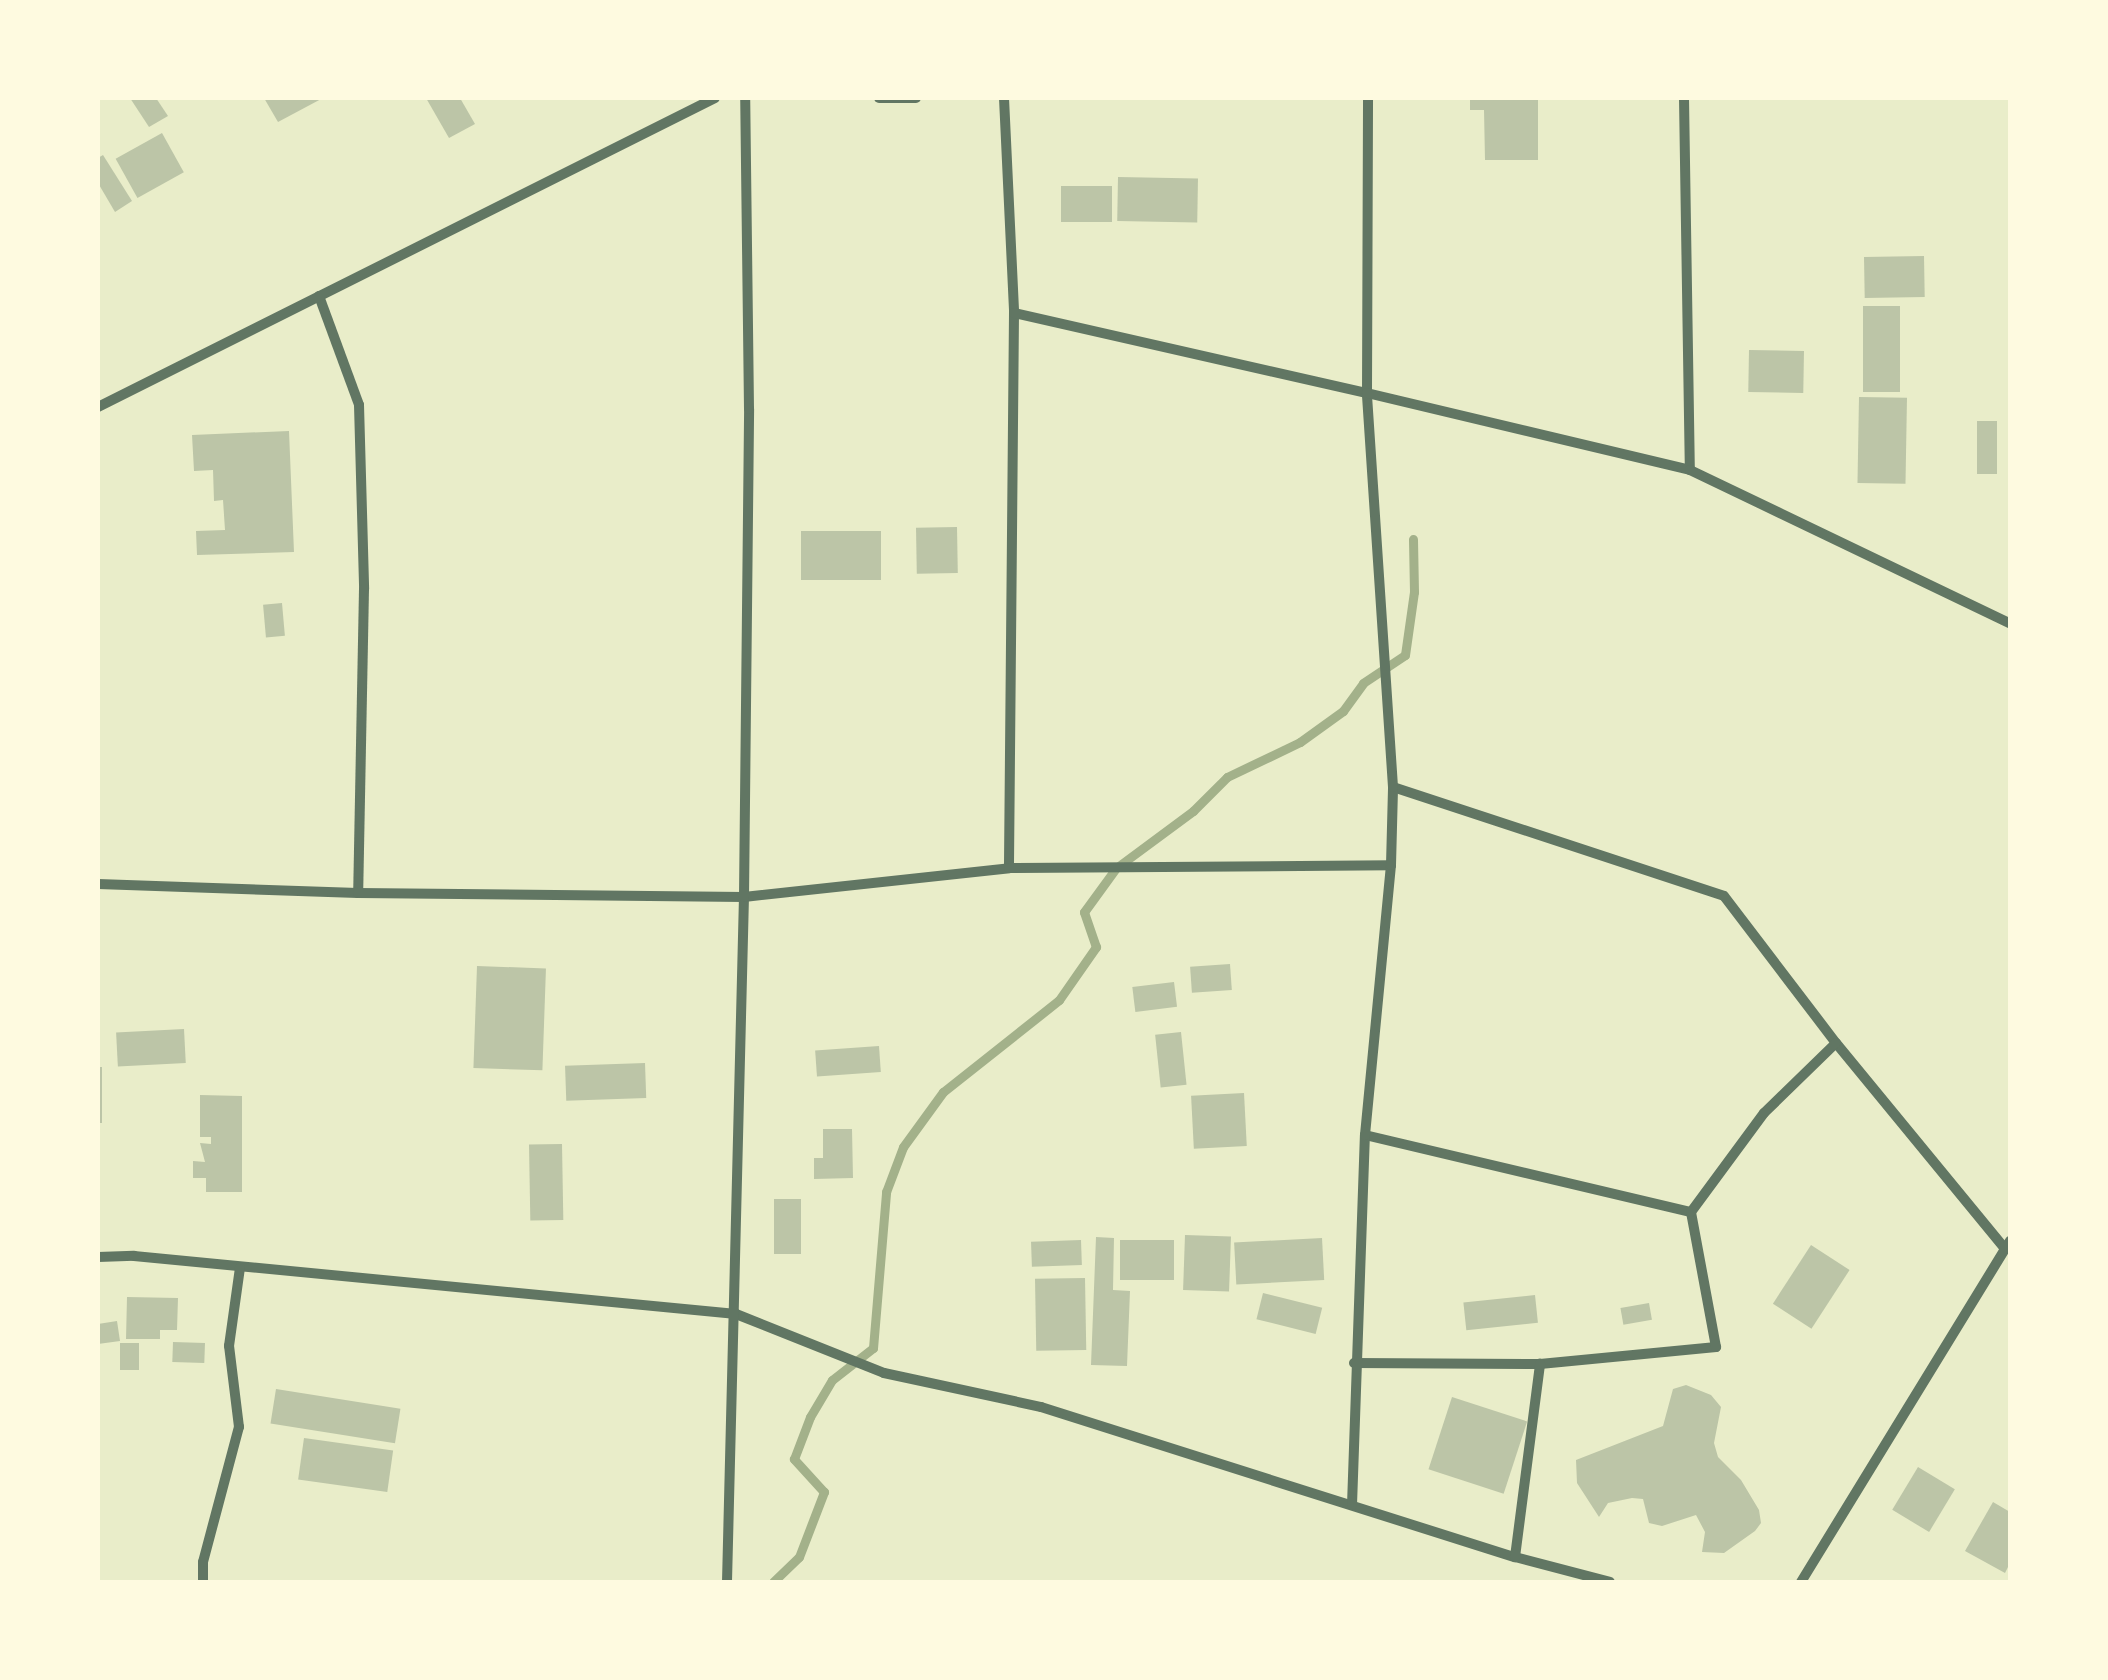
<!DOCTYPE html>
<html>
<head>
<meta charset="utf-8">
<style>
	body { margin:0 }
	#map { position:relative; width:2108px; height:1680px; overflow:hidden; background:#e9edc9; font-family:"Alegreya Sans",sans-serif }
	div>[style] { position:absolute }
	.stream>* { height:9px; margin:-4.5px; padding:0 4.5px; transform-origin:4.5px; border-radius:4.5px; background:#a3b18a }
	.building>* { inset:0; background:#bcc5a7; transform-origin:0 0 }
	.minor>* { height:10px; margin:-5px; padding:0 5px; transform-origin:5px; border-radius:5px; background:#617663 }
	span { translate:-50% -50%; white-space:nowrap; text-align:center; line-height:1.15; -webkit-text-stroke:8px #fefae0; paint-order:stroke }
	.frame { position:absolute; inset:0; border:100px solid #fefae0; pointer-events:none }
</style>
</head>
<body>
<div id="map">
	<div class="stream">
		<i style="left:773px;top:1582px;width:36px;rotate:-44deg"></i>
		<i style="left:799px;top:1557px;width:70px;rotate:-69deg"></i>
		<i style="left:824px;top:1492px;width:45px;rotate:-132.3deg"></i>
		<i style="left:794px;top:1459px;width:45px;rotate:-69.1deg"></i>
		<i style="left:810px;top:1417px;width:43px;rotate:-59.3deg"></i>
		<i style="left:832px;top:1380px;width:52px;rotate:-38deg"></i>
		<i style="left:873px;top:1348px;width:157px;rotate:-85.2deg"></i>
		<i style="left:886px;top:1192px;width:48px;rotate:-69.3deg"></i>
		<i style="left:903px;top:1147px;width:68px;rotate:-54deg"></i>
		<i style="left:943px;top:1092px;width:148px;rotate:-38.4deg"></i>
		<i style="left:1059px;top:1000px;width:65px;rotate:-55.1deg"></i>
		<i style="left:1096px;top:947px;width:37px;rotate:-109deg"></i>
		<i style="left:1084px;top:912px;width:54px;rotate:-54deg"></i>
		<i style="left:1116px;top:868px;width:96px;rotate:-36.5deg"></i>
		<i style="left:1193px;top:811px;width:48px;rotate:-45deg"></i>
		<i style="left:1227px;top:777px;width:81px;rotate:-25.6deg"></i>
		<i style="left:1300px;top:742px;width:53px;rotate:-35.8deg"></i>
		<i style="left:1343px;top:711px;width:34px;rotate:-54deg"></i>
		<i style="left:1363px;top:683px;width:50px;rotate:-33.7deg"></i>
		<i style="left:1405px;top:655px;width:64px;rotate:-81.9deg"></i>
		<i style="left:1414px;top:592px;width:53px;rotate:-91.1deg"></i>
	</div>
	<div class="building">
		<i style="clip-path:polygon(130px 98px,156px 98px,168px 116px,149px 127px)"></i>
		<i style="clip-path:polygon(264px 98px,323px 98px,278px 122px)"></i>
		<i style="clip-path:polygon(426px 98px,460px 98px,475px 124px,449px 138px)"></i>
		<i style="clip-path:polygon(1470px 98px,1538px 98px,1538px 160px,1485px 160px,1484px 110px,1470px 110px)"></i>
		<i style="left:162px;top:133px;width:45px;height:53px;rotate:61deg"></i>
		<i style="clip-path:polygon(103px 155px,132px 201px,115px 212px,98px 183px,98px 158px)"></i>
		<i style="left:1118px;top:177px;width:80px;height:44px;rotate:1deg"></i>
		<i style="left:1061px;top:186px;width:51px;height:36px"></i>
		<i style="left:1924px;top:256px;width:41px;height:60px;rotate:89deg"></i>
		<i style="left:1863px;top:306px;width:37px;height:86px"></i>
		<i style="left:1749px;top:350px;width:55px;height:42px;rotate:1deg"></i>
		<i style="left:1859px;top:397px;width:48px;height:86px;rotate:1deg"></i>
		<i style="left:1977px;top:421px;width:20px;height:53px"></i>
		<i style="clip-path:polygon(289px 431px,294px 552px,197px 555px,196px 531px,225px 530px,223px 500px,214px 501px,213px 470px,194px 471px,192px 435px)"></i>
		<i style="left:957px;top:527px;width:46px;height:41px;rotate:89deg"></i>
		<i style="left:801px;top:531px;width:80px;height:49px"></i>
		<i style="left:282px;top:603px;width:33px;height:19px;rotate:85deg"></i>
		<i style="left:1230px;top:964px;width:26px;height:40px;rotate:86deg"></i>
		<i style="left:477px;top:966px;width:69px;height:102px;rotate:2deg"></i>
		<i style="left:1174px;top:982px;width:25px;height:42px;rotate:83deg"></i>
		<i style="left:184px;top:1029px;width:34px;height:68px;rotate:87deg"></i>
		<i style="left:1181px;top:1032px;width:53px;height:26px;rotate:84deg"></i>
		<i style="left:879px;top:1046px;width:26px;height:64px;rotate:86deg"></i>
		<i style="left:645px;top:1063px;width:35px;height:80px;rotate:88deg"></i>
		<i style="left:98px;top:1067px;width:4px;height:56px"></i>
		<i style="left:1244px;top:1093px;width:53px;height:53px;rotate:87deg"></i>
		<i style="clip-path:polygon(200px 1095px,242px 1096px,242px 1192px,206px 1192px,206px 1178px,193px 1178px,193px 1161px,205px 1162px,200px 1143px,211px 1144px,211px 1137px,200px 1137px)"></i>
		<i style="clip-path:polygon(823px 1129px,852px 1129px,853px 1178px,814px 1179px,814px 1158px,823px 1158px)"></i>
		<i style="left:562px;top:1144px;width:76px;height:33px;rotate:89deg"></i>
		<i style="left:801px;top:1199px;width:55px;height:27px;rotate:90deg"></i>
		<i style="left:1185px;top:1235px;width:46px;height:55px;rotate:2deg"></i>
		<i style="clip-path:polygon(1096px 1237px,1114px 1238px,1113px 1290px,1130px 1291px,1127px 1366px,1091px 1365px)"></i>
		<i style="left:1322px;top:1238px;width:42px;height:88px;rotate:87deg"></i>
		<i style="left:1081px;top:1240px;width:25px;height:50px;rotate:88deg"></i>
		<i style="left:1120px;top:1240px;width:54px;height:40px"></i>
		<i style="left:1811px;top:1245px;width:46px;height:70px;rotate:33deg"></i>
		<i style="left:1085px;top:1278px;width:72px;height:50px;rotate:89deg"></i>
		<i style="left:1263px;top:1293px;width:61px;height:27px;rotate:14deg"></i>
		<i style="left:1535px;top:1295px;width:28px;height:72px;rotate:84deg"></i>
		<i style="clip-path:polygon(127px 1297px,178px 1298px,177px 1330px,160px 1330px,160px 1339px,126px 1339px)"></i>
		<i style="left:1649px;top:1303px;width:17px;height:29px;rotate:80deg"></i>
		<i style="clip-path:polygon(117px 1321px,120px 1341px,98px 1344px,98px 1324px)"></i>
		<i style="left:173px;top:1342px;width:32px;height:20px;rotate:2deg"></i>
		<i style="left:120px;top:1343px;width:19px;height:27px"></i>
		<i style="clip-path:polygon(1686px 1385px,1711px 1395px,1721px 1407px,1714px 1443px,1718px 1457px,1741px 1480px,1759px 1510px,1761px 1523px,1755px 1531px,1724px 1553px,1702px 1552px,1705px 1532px,1696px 1515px,1662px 1526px,1649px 1523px,1643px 1499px,1632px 1498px,1608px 1503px,1599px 1517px,1577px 1483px,1576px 1460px,1663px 1426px,1673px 1389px)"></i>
		<i style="left:276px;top:1389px;width:126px;height:35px;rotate:9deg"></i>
		<i style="left:1452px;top:1397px;width:79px;height:76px;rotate:18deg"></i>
		<i style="left:304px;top:1438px;width:90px;height:42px;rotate:8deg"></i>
		<i style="left:1918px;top:1467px;width:43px;height:50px;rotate:31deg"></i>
		<i style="clip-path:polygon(1993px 1502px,2010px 1512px,2010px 1563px,2005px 1573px,1965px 1551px)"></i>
	</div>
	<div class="minor">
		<i style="left:879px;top:98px;width:37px"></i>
		<i style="left:1004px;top:98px;width:215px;rotate:87.3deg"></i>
		<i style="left:1014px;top:313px;width:555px;rotate:90.52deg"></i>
		<i style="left:1684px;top:98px;width:372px;rotate:89.1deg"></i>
		<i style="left:319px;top:296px;width:116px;rotate:69.8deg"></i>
		<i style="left:359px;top:405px;width:184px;rotate:88.4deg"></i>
		<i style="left:364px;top:589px;width:304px;rotate:91.1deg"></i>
		<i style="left:1014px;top:313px;width:362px;rotate:12.8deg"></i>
		<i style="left:1367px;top:393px;width:295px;rotate:-89.8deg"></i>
		<i style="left:98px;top:407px;width:690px;rotate:-26.6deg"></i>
		<i style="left:1393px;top:787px;width:348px;rotate:18.2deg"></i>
		<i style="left:1724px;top:896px;width:185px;rotate:52.7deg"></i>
		<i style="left:1836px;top:1043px;width:266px;rotate:50.6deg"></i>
		<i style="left:98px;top:884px;width:260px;rotate:2deg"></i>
		<i style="left:358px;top:893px;width:386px;rotate:0.6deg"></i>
		<i style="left:744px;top:897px;width:267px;rotate:-6.2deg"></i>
		<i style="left:1009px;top:868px;width:382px;rotate:-0.4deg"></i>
		<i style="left:1365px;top:1135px;width:335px;rotate:13.3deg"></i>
		<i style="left:98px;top:1257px;width:36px;rotate:-2deg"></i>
		<i style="left:134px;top:1256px;width:605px;rotate:5.5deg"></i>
		<i style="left:736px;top:1314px;width:159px;rotate:21.7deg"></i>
		<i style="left:884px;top:1373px;width:161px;rotate:12.2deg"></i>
		<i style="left:1041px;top:1407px;width:497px;rotate:17.6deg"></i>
		<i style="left:1515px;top:1557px;width:98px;rotate:14.7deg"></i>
		<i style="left:1354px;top:1363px;width:186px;rotate:0.3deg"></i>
		<i style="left:1540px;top:1364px;width:177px;rotate:-5.5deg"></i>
		<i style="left:1716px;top:1347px;width:137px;rotate:-100.5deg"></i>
		<i style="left:1691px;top:1212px;width:123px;rotate:-53.6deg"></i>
		<i style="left:1764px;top:1113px;width:100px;rotate:-44.2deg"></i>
		<i style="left:1352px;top:1505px;width:370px;rotate:-88deg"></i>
		<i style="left:1365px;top:1135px;width:271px;rotate:-84.5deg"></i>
		<i style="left:1391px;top:865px;width:78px;rotate:-88.5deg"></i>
		<i style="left:1393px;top:787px;width:395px;rotate:-93.8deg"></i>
		<i style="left:1367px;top:393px;width:332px;rotate:13.4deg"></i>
		<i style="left:1690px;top:470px;width:355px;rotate:25.6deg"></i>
		<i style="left:1515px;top:1557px;width:195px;rotate:-82.6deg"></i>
		<i style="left:203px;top:1582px;width:20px;rotate:-90deg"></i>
		<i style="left:203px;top:1562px;width:140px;rotate:-75.1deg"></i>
		<i style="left:239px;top:1427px;width:82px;rotate:-97deg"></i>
		<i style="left:229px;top:1346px;width:79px;rotate:-82deg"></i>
		<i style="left:727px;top:1582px;width:685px;rotate:-88.58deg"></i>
		<i style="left:744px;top:897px;width:488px;rotate:-89.4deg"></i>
		<i style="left:749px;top:409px;width:311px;rotate:-90.7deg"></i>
		<i style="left:1801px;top:1582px;width:400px;rotate:-58.5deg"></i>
	</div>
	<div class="frame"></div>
</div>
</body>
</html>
